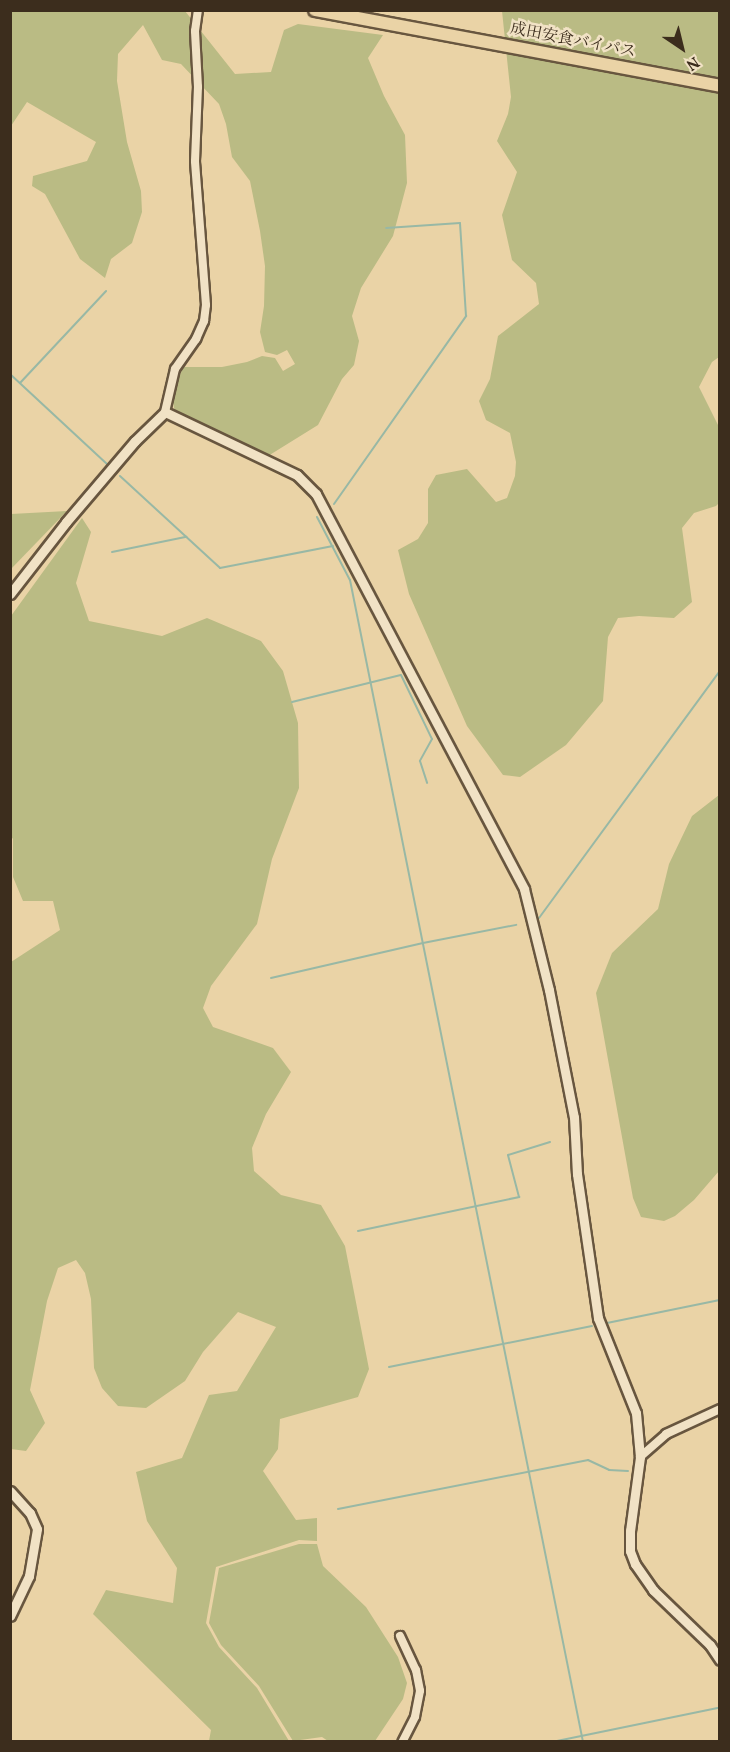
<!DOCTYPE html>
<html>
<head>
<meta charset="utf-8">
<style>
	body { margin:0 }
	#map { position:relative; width:730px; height:1752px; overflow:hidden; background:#ead3a6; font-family:Vollkorn,"Noto Serif JP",serif }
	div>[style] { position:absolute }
	.green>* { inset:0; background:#babb84 }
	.stream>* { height:2px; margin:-1px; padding:0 1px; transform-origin:1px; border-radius:1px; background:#98b8a5 }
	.roads { filter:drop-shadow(2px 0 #68563f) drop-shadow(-2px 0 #68563f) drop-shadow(0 2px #68563f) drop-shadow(0 -2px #68563f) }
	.minor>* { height:8px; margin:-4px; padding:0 4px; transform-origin:4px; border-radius:4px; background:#f1e2c5 }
	.tertiary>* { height:9px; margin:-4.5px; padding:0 4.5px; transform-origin:4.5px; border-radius:4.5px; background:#f1e2c5 }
	.primary>* { height:12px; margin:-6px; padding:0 6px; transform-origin:6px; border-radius:6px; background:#ead3a6 }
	span { translate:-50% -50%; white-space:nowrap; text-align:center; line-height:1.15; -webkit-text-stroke:5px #f1e2c5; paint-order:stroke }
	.street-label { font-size:16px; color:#3c2d1d }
	.frame { position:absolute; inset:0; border:12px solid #3c2d1d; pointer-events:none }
	.north { position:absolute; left:652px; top:18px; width:60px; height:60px; -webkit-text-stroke:4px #f1e2c5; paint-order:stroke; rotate:145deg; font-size:16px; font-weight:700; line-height:24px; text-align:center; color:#3c2d1d }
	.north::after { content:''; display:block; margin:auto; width:21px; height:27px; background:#3c2d1d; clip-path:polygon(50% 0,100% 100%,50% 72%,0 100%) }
</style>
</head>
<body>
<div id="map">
	<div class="green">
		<i style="clip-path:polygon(11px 11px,185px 11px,235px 74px,271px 72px,284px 30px,298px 24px,383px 35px,368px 58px,384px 96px,405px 135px,407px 183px,393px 236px,361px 288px,352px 316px,359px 341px,354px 365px,342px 379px,318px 425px,268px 456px,244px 448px,175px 413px,172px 396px,183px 367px,222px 367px,247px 362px,262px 356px,275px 358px,283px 371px,295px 364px,287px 350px,277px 355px,265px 352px,260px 332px,264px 306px,265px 266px,260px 231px,250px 181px,232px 157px,226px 124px,219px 104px,181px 64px,162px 60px,143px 25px,118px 54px,117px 81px,127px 142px,141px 191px,142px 212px,132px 243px,111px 259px,105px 278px,80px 259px,45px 194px,32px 186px,33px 176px,87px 161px,96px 142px,27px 102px,11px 126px)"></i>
		<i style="clip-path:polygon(502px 11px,719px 11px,719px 357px,712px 362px,699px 387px,719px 427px,720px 502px,716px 506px,694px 513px,682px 528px,692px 602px,674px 618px,639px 616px,618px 618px,608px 637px,603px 701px,566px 745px,520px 777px,503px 775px,467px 726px,409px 594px,398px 550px,418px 539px,428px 523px,428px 489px,436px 475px,467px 469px,496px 502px,507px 498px,515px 476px,516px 462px,510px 433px,486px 420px,479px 401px,490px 379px,498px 336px,539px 304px,536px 283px,512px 260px,502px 215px,517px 172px,497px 141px,508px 114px,511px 97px)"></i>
		<i style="clip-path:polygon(67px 511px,11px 569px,11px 514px)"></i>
		<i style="clip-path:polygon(82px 518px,91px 532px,76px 583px,89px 621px,162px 636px,207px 618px,261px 641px,283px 671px,298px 723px,299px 788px,272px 859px,257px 924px,211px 986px,203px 1008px,213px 1027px,273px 1048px,291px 1072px,266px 1114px,252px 1148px,254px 1171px,281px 1195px,321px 1205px,345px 1246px,369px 1369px,358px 1397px,280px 1419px,278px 1449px,263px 1471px,296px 1520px,317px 1518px,317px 1541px,299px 1540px,216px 1567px,206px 1623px,219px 1647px,257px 1688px,289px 1741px,209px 1741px,211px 1730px,93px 1614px,106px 1590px,173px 1603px,177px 1568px,147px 1521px,136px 1472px,182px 1458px,209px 1395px,237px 1391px,276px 1327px,238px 1312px,203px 1352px,185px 1381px,146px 1408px,118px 1406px,102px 1388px,94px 1368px,91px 1299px,85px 1273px,76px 1260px,58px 1268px,47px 1301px,30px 1390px,45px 1423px,26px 1451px,11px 1449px,11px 962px,60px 930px,53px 901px,23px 901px,13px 877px,13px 839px,10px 835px,11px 616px)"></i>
		<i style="clip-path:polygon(719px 795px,719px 1171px,694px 1200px,675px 1216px,664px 1221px,641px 1217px,633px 1198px,596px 993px,612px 953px,658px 909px,669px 864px,692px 816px)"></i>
		<i style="clip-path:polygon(299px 1544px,317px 1544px,323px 1566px,366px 1607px,398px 1657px,407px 1683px,403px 1699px,375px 1741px,328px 1741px,322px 1737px,293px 1741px,259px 1686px,221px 1645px,209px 1623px,219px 1568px)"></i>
	</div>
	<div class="stream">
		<i style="left:10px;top:374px;width:132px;rotate:42.9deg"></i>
		<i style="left:20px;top:383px;width:126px;rotate:-46.9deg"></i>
		<i style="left:120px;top:476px;width:136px;rotate:42.6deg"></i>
		<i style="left:220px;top:568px;width:115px;rotate:-11deg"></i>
		<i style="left:334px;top:504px;width:230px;rotate:-54.9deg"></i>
		<i style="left:466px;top:316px;width:93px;rotate:-93.7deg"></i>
		<i style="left:460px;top:223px;width:74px;rotate:176.1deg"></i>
		<i style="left:317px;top:517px;width:71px;rotate:62.4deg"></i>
		<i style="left:350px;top:580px;width:1185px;rotate:78.66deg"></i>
		<i style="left:112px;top:552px;width:76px;rotate:-11.5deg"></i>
		<i style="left:292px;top:702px;width:112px;rotate:-13.9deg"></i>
		<i style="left:401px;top:675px;width:71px;rotate:64.2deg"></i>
		<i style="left:432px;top:739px;width:25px;rotate:119deg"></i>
		<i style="left:420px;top:761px;width:23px;rotate:72deg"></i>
		<i style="left:539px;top:918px;width:306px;rotate:-53.8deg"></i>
		<i style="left:271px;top:978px;width:156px;rotate:-13deg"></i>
		<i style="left:423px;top:943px;width:95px;rotate:-11deg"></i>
		<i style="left:358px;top:1231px;width:165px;rotate:-11.9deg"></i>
		<i style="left:519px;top:1197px;width:43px;rotate:-104.7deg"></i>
		<i style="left:508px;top:1155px;width:44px;rotate:-17.2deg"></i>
		<i style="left:607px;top:1323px;width:115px;rotate:-11.5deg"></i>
		<i style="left:389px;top:1367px;width:207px;rotate:-11.4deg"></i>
		<i style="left:338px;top:1509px;width:255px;rotate:-11.1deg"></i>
		<i style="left:588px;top:1460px;width:23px;rotate:25deg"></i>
		<i style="left:609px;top:1470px;width:19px;rotate:3deg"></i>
		<i style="left:552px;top:1742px;width:169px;rotate:-11.6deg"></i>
	</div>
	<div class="roads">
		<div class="minor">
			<i style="left:165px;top:412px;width:44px;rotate:-76.9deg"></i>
			<i style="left:175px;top:369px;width:37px;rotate:-55deg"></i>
			<i style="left:196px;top:339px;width:20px;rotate:-66deg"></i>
			<i style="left:204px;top:321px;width:16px;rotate:-83deg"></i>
			<i style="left:206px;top:305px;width:144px;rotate:-94.4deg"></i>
			<i style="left:195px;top:161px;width:74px;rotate:-87.7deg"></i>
			<i style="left:198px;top:87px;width:56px;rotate:-93.1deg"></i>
			<i style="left:195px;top:31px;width:21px;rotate:-82deg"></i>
			<i style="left:640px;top:1457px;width:35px;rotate:-41deg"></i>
			<i style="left:666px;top:1434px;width:60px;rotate:-24.8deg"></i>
			<i style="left:400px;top:1636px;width:38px;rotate:65deg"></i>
			<i style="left:416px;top:1670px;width:21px;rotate:79deg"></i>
			<i style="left:420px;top:1691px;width:26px;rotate:101deg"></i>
			<i style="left:415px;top:1717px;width:28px;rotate:117deg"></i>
		</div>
		<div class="tertiary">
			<i style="left:10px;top:594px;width:91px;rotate:-52.1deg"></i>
			<i style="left:66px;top:522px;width:106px;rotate:-49.6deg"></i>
			<i style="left:135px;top:441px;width:42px;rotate:-44deg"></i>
			<i style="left:165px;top:412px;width:146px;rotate:25.5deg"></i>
			<i style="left:297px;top:475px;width:27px;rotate:45deg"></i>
			<i style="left:316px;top:494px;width:446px;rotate:62.2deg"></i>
			<i style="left:524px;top:889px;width:104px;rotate:76.1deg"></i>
			<i style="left:549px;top:990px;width:129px;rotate:78.9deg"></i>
			<i style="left:574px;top:1117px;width:57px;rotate:87deg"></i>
			<i style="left:577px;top:1174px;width:146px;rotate:81.7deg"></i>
			<i style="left:598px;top:1318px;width:102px;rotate:68.2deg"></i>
			<i style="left:636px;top:1413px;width:44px;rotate:84.8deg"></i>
			<i style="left:640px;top:1457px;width:75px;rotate:97.7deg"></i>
			<i style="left:630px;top:1531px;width:20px;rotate:90deg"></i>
			<i style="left:630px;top:1551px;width:14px;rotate:69deg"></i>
			<i style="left:635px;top:1564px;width:32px;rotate:55deg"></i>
			<i style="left:653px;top:1590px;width:79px;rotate:44deg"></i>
			<i style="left:710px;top:1645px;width:18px;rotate:56deg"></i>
			<i style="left:10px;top:1491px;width:30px;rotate:48deg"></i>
			<i style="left:30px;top:1513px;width:17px;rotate:66deg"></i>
			<i style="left:37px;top:1529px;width:48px;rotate:99.7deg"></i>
			<i style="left:29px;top:1576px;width:44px;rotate:115.4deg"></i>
		</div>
		<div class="primary">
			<i style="left:315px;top:10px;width:412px;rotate:10.6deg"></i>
		</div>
	</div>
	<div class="street-label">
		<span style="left:573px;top:41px;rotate:11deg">成田安食バイパス</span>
	</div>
	<div class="frame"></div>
	<div class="north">N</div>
</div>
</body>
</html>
